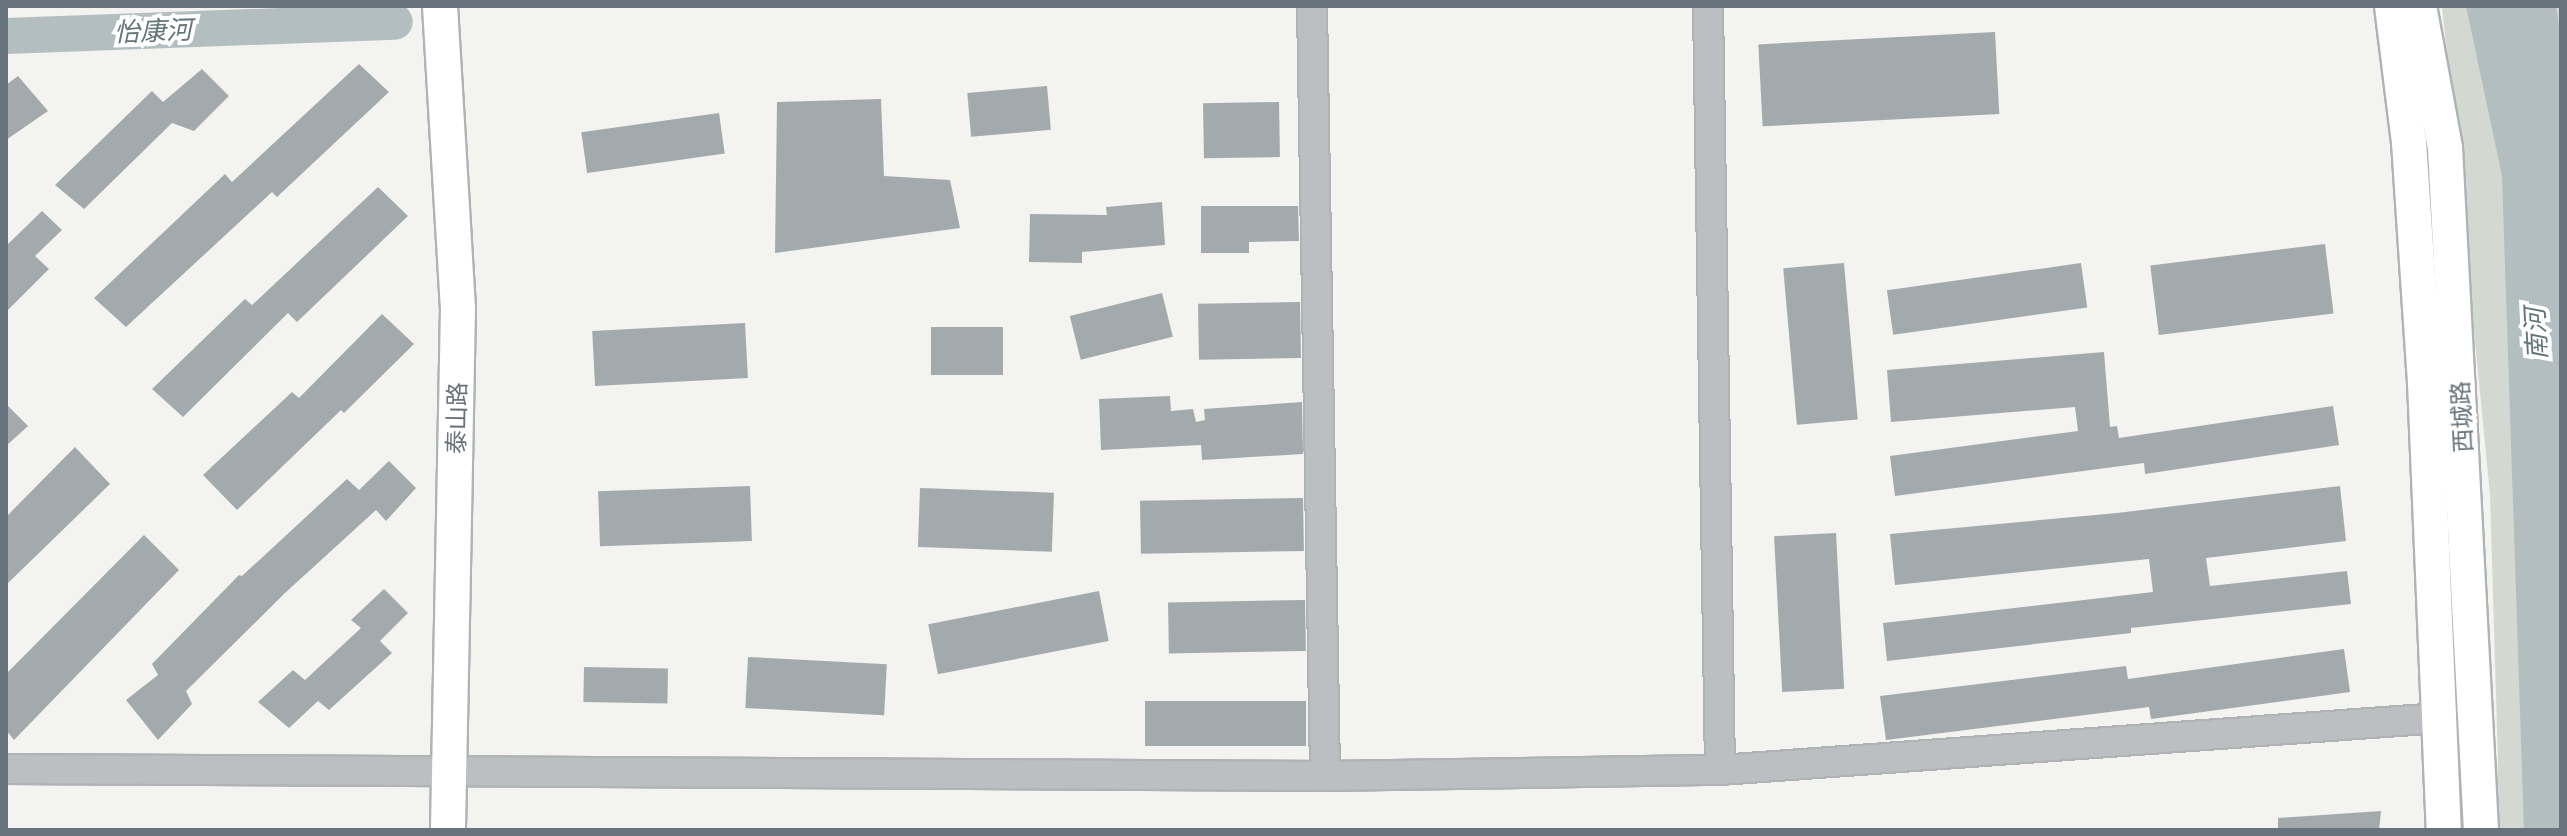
<!DOCTYPE html>
<html>
<head>
<meta charset="utf-8">
<style>
	body { margin:0 }
	#map { position:relative; width:2567px; height:836px; overflow:hidden; background:#f3f3f0; font-family:"Noto Sans","Noto Sans SC",sans-serif }
	div>[style] { position:absolute }
	.green>* { inset:0; background:#d3d8d0 }
	.water>* { inset:0; background:#b3bec1 }
	.river>* { height:36px; margin:-18px; padding:0 18px; transform-origin:18px; border-radius:18px; background:#b3bec1 }
	.building>* { inset:0; background:#a3aaae; transform-origin:0 0 }
	.roads { filter:drop-shadow(2px 0 #afb3b6) drop-shadow(-2px 0 #afb3b6) drop-shadow(0 2px #afb3b6) drop-shadow(0 -2px #afb3b6) }
	.minor>* { height:28px; margin:-14px; padding:0 14px; transform-origin:14px; border-radius:14px; background:#bbbfc1 }
	.major>* { height:34px; margin:-17px; padding:0 17px; transform-origin:17px; border-radius:17px; background:#fff }
	span { translate:-50% -50%; white-space:nowrap; text-align:center; line-height:1.15; -webkit-text-stroke:8px #fff; paint-order:stroke }
	.street-label { font-size:24px; color:#67747d }
	.water-label { font-size:26px; color:#63757b; font-style:italic }
	.frame { position:absolute; inset:0; border:8px solid #67747d; pointer-events:none }
</style>
</head>
<body>
<div id="map">
	<div class="green">
		<i style="clip-path:polygon(2442px 6px,2561px 6px,2561px 830px,2495px 830px,2498px 761px,2490px 494px)"></i>
	</div>
	<div class="water">
		<i style="clip-path:polygon(2466px 6px,2556px 6px,2561px 38px,2561px 830px,2524px 830px,2502px 176px)"></i>
	</div>
	<div class="river">
		<i style="left:6px;top:36px;width:389px;rotate:-2.1deg"></i>
	</div>
	<div class="building">
		<i style="left:1995px;top:32px;width:82px;height:237px;rotate:87deg"></i>
		<i style="clip-path:polygon(359px 64px,389px 92px,277px 197px,272px 192px,126px 327px,94px 298px,225px 174px,232px 182px)"></i>
		<i style="clip-path:polygon(202px 69px,229px 96px,194px 131px,172px 123px,84px 209px,55px 185px,152px 91px,163px 102px)"></i>
		<i style="clip-path:polygon(18px 76px,48px 111px,6px 140px,6px 85px)"></i>
		<i style="left:1047px;top:86px;width:44px;height:80px;rotate:85deg"></i>
		<i style="clip-path:polygon(881px 99px,884px 176px,950px 180px,960px 228px,775px 253px,777px 102px)"></i>
		<i style="left:1279px;top:102px;width:55px;height:76px;rotate:89deg"></i>
		<i style="left:719px;top:113px;width:41px;height:139px;rotate:82deg"></i>
		<i style="clip-path:polygon(378px 187px,408px 216px,297px 322px,288px 313px,183px 417px,152px 389px,245px 299px,252px 305px)"></i>
		<i style="clip-path:polygon(1162px 202px,1165px 245px,1082px 252px,1082px 263px,1029px 262px,1030px 214px,1107px 215px,1106px 207px)"></i>
		<i style="clip-path:polygon(1201px 206px,1298px 206px,1299px 241px,1249px 242px,1249px 253px,1201px 253px)"></i>
		<i style="clip-path:polygon(42px 211px,62px 230px,35px 256px,49px 269px,6px 312px,6px 246px)"></i>
		<i style="left:2325px;top:244px;width:70px;height:176px;rotate:83deg"></i>
		<i style="left:1844px;top:263px;width:157px;height:61px;rotate:85deg"></i>
		<i style="left:2081px;top:263px;width:45px;height:196px;rotate:82deg"></i>
		<i style="left:1162px;top:293px;width:45px;height:95px;rotate:76deg"></i>
		<i style="left:1300px;top:302px;width:56px;height:102px;rotate:89deg"></i>
		<i style="clip-path:polygon(382px 314px,414px 344px,344px 413px,341px 410px,237px 510px,203px 475px,292px 392px,299px 398px)"></i>
		<i style="left:745px;top:323px;width:55px;height:153px;rotate:87deg"></i>
		<i style="left:931px;top:327px;width:72px;height:48px"></i>
		<i style="clip-path:polygon(2104px 352px,2110px 427px,2117px 426px,2119px 438px,2333px 406px,2339px 445px,2145px 474px,2144px 463px,1895px 496px,1890px 456px,2078px 431px,2075px 407px,1891px 422px,1887px 370px)"></i>
		<i style="clip-path:polygon(1170px 396px,1171px 411px,1193px 409px,1196px 422px,1205px 420px,1204px 409px,1302px 402px,1303px 454px,1202px 460px,1201px 445px,1101px 450px,1099px 399px)"></i>
		<i style="clip-path:polygon(6px 404px,28px 426px,6px 446px)"></i>
		<i style="clip-path:polygon(75px 447px,110px 484px,6px 585px,6px 517px)"></i>
		<i style="clip-path:polygon(389px 461px,416px 488px,386px 521px,376px 510px,285px 593px,186px 691px,192px 704px,158px 740px,126px 700px,158px 675px,152px 664px,239px 575px,242px 576px,347px 479px,359px 490px)"></i>
		<i style="left:750px;top:486px;width:55px;height:152px;rotate:88deg"></i>
		<i style="clip-path:polygon(2340px 486px,2346px 541px,2206px 558px,2210px 586px,2347px 571px,2351px 604px,2131px 628px,2131px 633px,1887px 661px,1883px 623px,2153px 592px,2149px 559px,1895px 585px,1890px 534px,2117px 513px)"></i>
		<i style="left:920px;top:488px;width:134px;height:59px;rotate:2deg"></i>
		<i style="left:1303px;top:498px;width:53px;height:163px;rotate:89deg"></i>
		<i style="left:1836px;top:533px;width:156px;height:62px;rotate:87deg"></i>
		<i style="clip-path:polygon(144px 535px,179px 570px,14px 740px,6px 730px,6px 674px)"></i>
		<i style="clip-path:polygon(384px 589px,408px 613px,380px 641px,392px 653px,329px 710px,318px 701px,289px 728px,258px 702px,293px 670px,305px 680px,361px 628px,351px 620px)"></i>
		<i style="left:1099px;top:591px;width:51px;height:174px;rotate:79deg"></i>
		<i style="left:1305px;top:600px;width:51px;height:137px;rotate:89deg"></i>
		<i style="clip-path:polygon(2344px 649px,2350px 692px,2151px 719px,2149px 707px,1886px 740px,1880px 696px,2126px 666px,2128px 679px)"></i>
		<i style="left:748px;top:657px;width:139px;height:51px;rotate:3deg"></i>
		<i style="left:584px;top:667px;width:84px;height:35px;rotate:1deg"></i>
		<i style="left:1145px;top:701px;width:161px;height:45px"></i>
		<i style="clip-path:polygon(2381px 811px,2379px 830px,2278px 830px,2278px 818px)"></i>
	</div>
	<div class="roads">
		<div class="minor">
			<i style="left:1312px;top:6px;width:770px;rotate:89.03deg"></i>
			<i style="left:1708px;top:6px;width:764px;rotate:89.1deg"></i>
			<i style="left:6px;top:769px;width:1319px;rotate:0.3deg"></i>
			<i style="left:1325px;top:776px;width:395px;rotate:-0.9deg"></i>
			<i style="left:1720px;top:770px;width:722px;rotate:-4.13deg"></i>
		</div>
		<div class="major">
			<i style="left:440px;top:6px;width:303px;rotate:86.6deg"></i>
			<i style="left:458px;top:308px;width:522px;rotate:91.1deg"></i>
			<i style="left:2392px;top:6px;width:137px;rotate:82.9deg"></i>
			<i style="left:2409px;top:142px;width:241px;rotate:86.2deg"></i>
			<i style="left:2425px;top:382px;width:448px;rotate:87.6deg"></i>
			<i style="left:2419px;top:6px;width:144px;rotate:79.6deg"></i>
			<i style="left:2445px;top:148px;width:683px;rotate:86.98deg"></i>
		</div>
	</div>
	<div class="street-label">
		<span style="left:2461px;top:417px;rotate:-93deg">西城路</span>
		<span style="left:456px;top:418px;rotate:-89deg">泰山路</span>
	</div>
	<div class="water-label">
		<span style="left:153px;top:31px;rotate:-2deg">怡康河</span>
		<span style="left:2536px;top:334px;rotate:-93deg">南河</span>
	</div>
	<div class="frame"></div>
</div>
</body>
</html>
